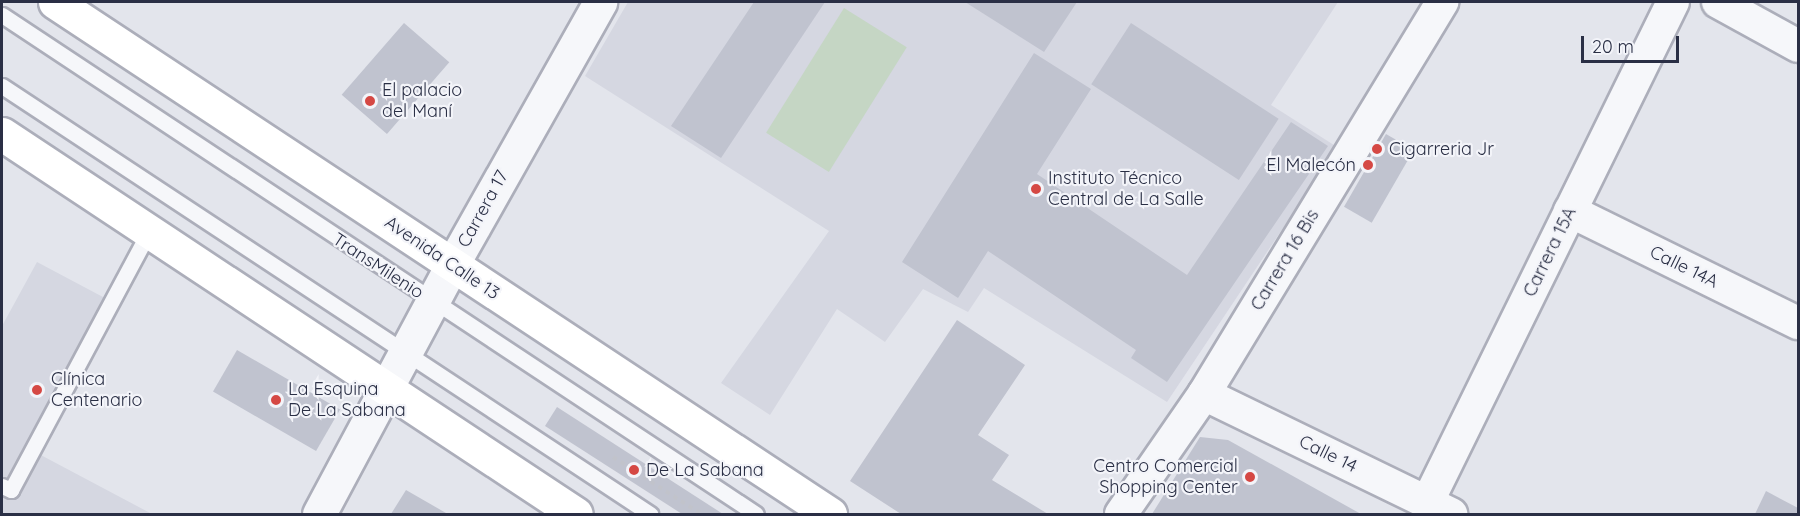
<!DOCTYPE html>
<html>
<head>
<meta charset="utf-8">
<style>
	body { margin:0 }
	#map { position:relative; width:1800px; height:516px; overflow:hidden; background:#e3e5ec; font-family:Quicksand,sans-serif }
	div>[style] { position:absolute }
	.built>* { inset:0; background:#d5d7e1 }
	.green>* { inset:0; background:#c5d6c4; transform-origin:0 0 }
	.building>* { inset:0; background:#c0c3cf; transform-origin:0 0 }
	.path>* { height:4px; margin-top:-2px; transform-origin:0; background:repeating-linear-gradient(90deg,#c1c3cb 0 4.5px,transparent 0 9px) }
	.roads { filter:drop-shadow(2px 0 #acaeba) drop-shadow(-2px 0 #acaeba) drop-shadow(0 2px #acaeba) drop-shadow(0 -2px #acaeba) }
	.service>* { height:15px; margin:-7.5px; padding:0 7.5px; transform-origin:7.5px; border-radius:7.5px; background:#f6f7fa }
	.minor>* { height:32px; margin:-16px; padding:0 16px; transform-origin:16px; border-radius:16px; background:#f6f7fa }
	.tertiary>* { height:33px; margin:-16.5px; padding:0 16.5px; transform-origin:16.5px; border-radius:16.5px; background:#f6f7fa }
	.primary>* { height:33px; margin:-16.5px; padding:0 16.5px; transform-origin:16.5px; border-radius:16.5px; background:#fff }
	.dots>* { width:16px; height:16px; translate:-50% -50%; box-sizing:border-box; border:3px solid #f3f4f9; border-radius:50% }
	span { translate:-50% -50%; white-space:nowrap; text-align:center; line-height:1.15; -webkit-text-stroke:4.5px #f3f4f9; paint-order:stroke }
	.poi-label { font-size:18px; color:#2a2f45 }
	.left { translate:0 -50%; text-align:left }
	.right { translate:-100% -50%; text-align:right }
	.street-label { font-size:18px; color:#2a2f45 }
	.frame { position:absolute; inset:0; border:3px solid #2a2f45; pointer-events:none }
	.scale { position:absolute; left:1581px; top:36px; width:98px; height:27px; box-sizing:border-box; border:3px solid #2a2f45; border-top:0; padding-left:8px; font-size:18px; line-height:21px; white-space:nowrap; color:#2a2f45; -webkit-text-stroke:4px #f3f4f9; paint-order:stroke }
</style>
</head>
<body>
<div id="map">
	<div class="built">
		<i style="clip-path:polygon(628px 2px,1338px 2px,1271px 105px,1337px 147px,1167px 402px,984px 288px,968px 312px,923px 289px,885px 342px,837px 309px,770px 415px,721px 383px,829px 231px,585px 76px)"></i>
		<i style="clip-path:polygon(37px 262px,118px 305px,37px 453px,152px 514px,2px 514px,2px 326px)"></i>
	</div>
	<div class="green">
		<i style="left:844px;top:8px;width:74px;height:147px;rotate:32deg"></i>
	</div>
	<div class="building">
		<i style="clip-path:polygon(754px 2px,825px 2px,721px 158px,671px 126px)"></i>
		<i style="clip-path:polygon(965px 2px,1077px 2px,1044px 52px)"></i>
		<i style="left:404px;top:23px;width:60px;height:95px;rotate:41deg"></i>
		<i style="left:1131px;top:23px;width:176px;height:73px;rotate:33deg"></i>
		<i style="clip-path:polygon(1034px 53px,1091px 89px,1037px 174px,1187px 275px,1291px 122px,1328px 146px,1167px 382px,1131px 358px,1136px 350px,988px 251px,958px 298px,902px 262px)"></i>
		<i style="left:1386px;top:134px;width:32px;height:84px;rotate:30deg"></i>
		<i style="clip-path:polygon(957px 320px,1025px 365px,978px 435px,1009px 455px,992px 480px,1048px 514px,901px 514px,850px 481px)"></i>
		<i style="left:237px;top:350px;width:119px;height:48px;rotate:30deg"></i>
		<i style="clip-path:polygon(557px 407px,723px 514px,682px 514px,545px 426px)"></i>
		<i style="clip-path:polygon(1200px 437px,1228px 440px,1361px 514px,1152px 514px)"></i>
		<i style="clip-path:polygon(406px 490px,446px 513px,446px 514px,391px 514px)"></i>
		<i style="clip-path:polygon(1766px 491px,1798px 508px,1798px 514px,1755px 514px)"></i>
	</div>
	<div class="path">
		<i style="left:613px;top:457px;width:105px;rotate:32.9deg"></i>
	</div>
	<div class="roads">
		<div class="service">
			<i style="left:2px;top:15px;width:904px;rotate:33.5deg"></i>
			<i style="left:2px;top:86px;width:777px;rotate:33.44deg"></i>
			<i style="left:2px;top:486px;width:10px;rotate:24deg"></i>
			<i style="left:11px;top:490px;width:293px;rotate:-61.9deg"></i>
		</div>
		<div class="minor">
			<i style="left:1718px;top:2px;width:91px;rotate:28.8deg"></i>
			<i style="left:1570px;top:211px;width:254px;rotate:26.2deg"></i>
			<i style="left:1204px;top:394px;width:275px;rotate:25.9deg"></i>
			<i style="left:1427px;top:503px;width:558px;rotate:-63.85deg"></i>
			<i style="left:1121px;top:514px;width:146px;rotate:-55.3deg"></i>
			<i style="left:1204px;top:394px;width:459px;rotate:-58.7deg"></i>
		</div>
		<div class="tertiary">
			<i style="left:319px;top:514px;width:282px;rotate:-61.9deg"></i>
			<i style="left:452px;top:265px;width:302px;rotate:-60.6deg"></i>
		</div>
		<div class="primary">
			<i style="left:55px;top:2px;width:929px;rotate:33.45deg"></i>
			<i style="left:2px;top:134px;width:688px;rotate:33.51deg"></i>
		</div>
	</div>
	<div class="dots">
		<i style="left:370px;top:101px;background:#d54844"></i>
		<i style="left:1377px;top:149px;background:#d54844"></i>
		<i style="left:1368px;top:165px;background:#d54844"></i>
		<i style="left:1036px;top:189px;background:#d54844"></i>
		<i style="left:37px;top:390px;background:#d54844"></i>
		<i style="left:276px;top:400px;background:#d54844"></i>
		<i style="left:634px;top:470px;background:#d54844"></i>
		<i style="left:1250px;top:477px;background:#d54844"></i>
	</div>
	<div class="poi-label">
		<span class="left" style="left:382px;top:101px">El palacio<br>del Maní</span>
		<span class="left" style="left:1389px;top:149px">Cigarreria Jr</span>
		<span class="right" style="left:1356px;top:165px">El Malecón</span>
		<span class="left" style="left:1048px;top:189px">Instituto Técnico<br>Central de La Salle</span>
		<span class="left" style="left:51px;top:390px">Clínica<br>Centenario</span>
		<span class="left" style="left:288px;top:400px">La Esquina<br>De La Sabana</span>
		<span class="right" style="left:1238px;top:477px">Centro Comercial<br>Shopping Center</span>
		<span class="left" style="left:646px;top:470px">De La Sabana</span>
	</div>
	<div class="street-label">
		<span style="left:483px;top:209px;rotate:-61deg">Carrera 17</span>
		<span style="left:1550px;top:252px;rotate:-64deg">Carrera 15A</span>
		<span style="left:442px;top:258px;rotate:34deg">Avenida Calle 13</span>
		<span style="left:1285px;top:260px;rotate:-59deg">Carrera 16 Bis</span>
		<span style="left:378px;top:266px;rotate:33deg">TransMilenio</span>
		<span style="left:1684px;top:267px;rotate:26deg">Calle 14A</span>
		<span style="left:1328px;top:454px;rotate:26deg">Calle 14</span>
	</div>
	<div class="frame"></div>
	<div class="scale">20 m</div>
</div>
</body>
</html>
